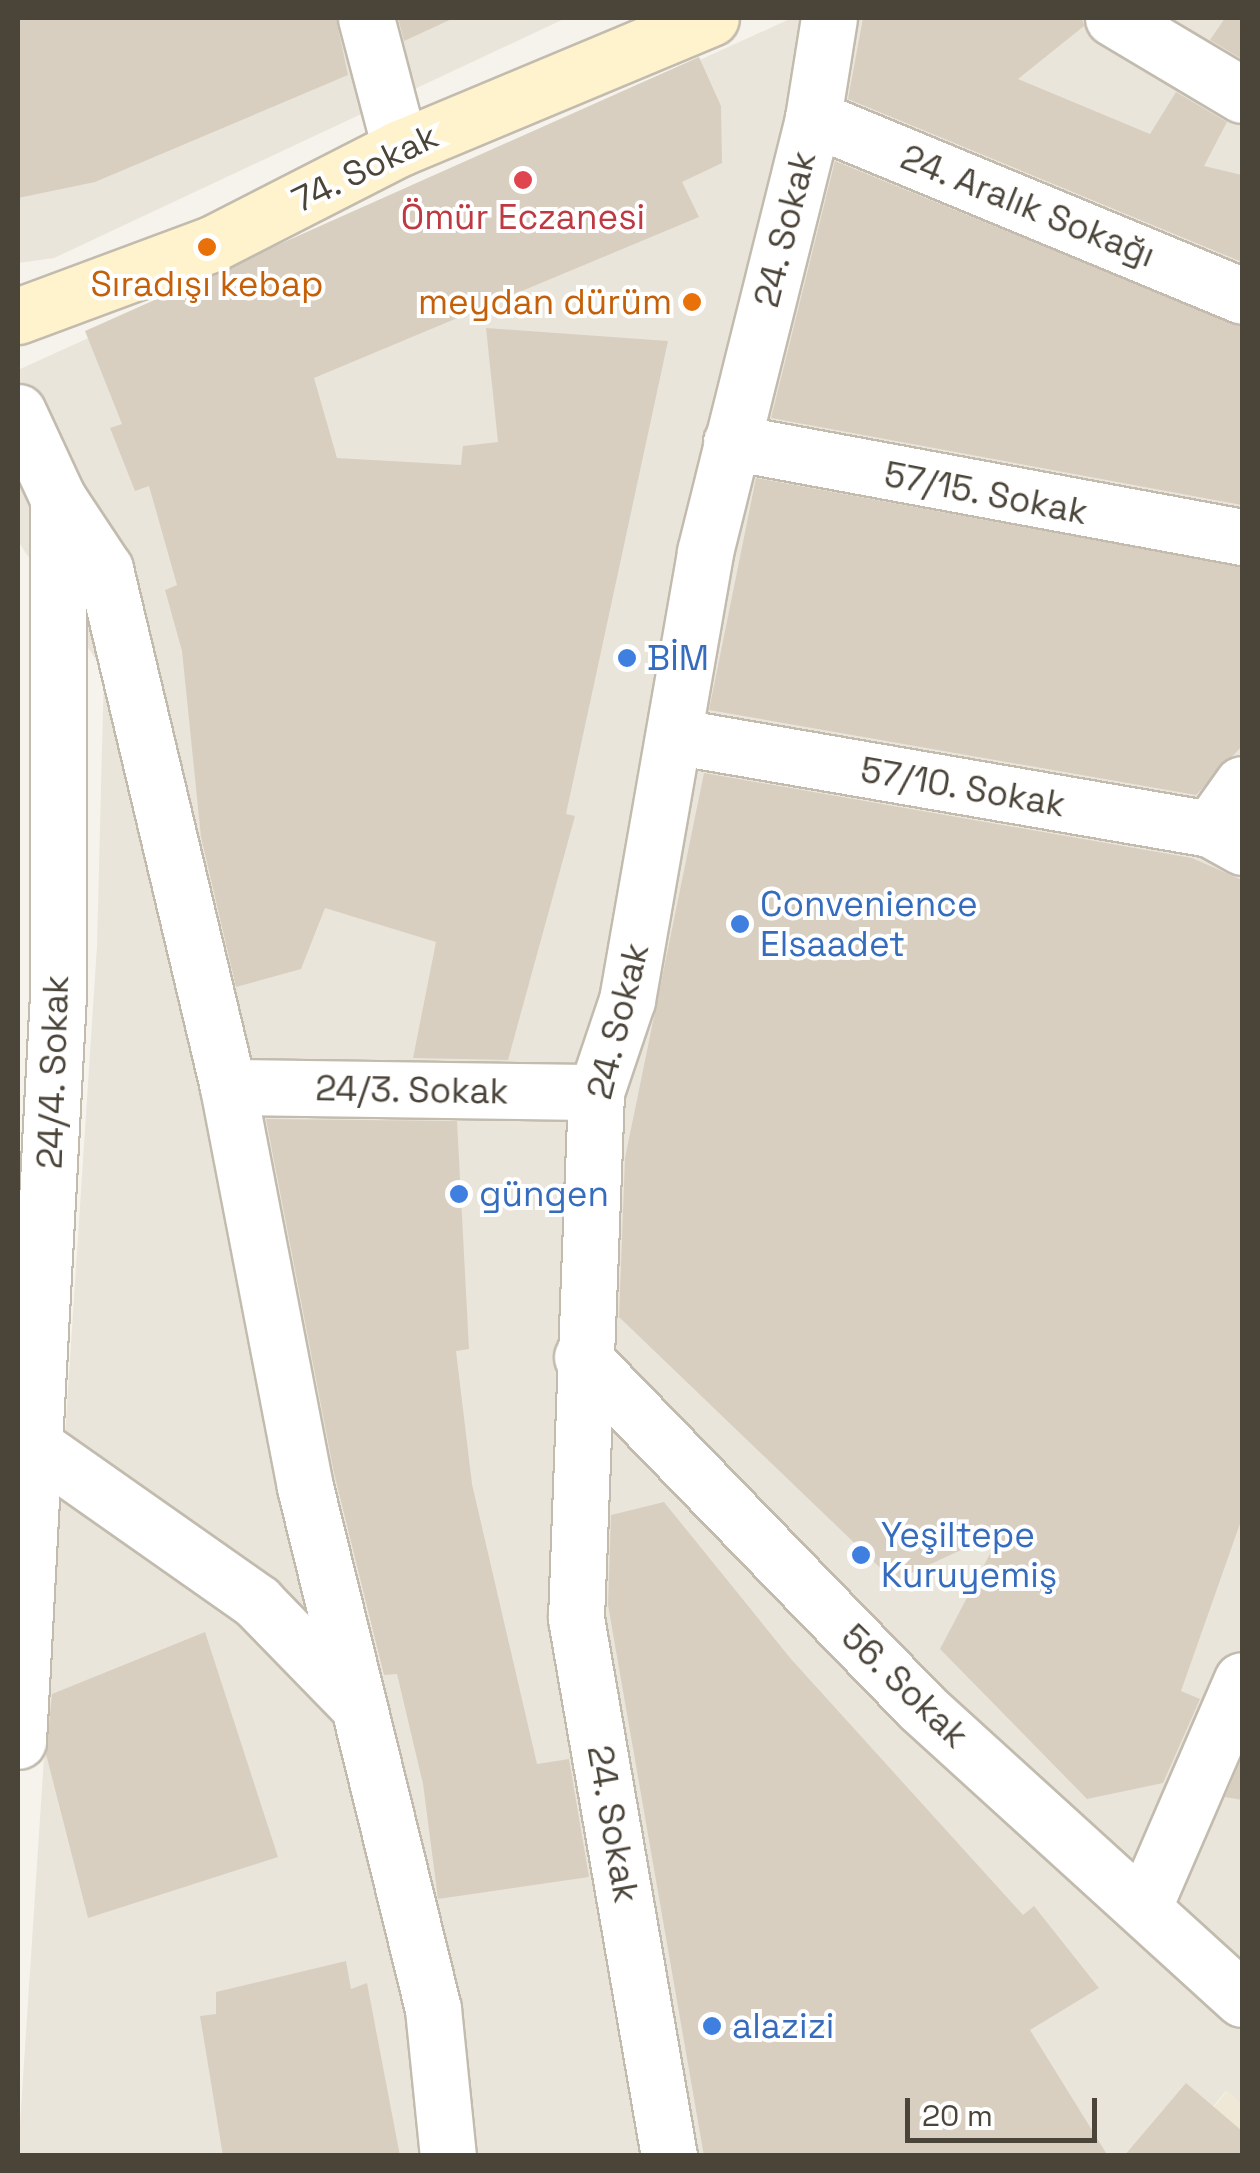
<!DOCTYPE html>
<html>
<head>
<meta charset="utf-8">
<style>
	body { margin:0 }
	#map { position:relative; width:1260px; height:2173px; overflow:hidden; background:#f6f3ec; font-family:"Space Grotesk",sans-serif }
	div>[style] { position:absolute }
	.residential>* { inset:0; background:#eae5da }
	.education>* { inset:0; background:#efe8d6 }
	.building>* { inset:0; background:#d8cfc1 }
	.roads { filter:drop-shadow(2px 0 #c2bbae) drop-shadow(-2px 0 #c2bbae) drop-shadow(0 2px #c2bbae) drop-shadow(0 -2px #c2bbae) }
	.minor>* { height:55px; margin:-27.5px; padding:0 27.5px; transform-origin:27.5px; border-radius:27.5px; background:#fff }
	.secondary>* { height:55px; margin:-27.5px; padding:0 27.5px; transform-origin:27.5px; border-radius:27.5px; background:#fff3cd }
	.dots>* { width:28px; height:28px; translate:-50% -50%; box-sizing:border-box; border:5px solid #fff; border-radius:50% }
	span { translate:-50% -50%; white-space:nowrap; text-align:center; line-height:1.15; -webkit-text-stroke:8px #fff; paint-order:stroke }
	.street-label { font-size:35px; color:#4b4439 }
	.health-label { font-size:35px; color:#be3a42 }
	.food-label { font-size:35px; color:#c56008 }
	.right { translate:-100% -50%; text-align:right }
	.shop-label { font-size:35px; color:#366cbe }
	.left { translate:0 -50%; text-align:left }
	.frame { position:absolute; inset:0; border:20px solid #4b4439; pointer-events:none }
	.scale { position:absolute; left:905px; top:2098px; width:192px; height:45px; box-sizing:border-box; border:5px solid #4b4439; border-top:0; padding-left:12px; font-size:30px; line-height:35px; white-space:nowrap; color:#4b4439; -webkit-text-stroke:8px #fff; paint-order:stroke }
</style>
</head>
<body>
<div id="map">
	<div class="residential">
		<i style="clip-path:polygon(18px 18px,566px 18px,54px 258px,18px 263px)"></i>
		<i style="clip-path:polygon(792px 18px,1242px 18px,1242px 2104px,1226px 2091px,1173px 2155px,18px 2155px,97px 946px,104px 672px,18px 541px,18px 370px)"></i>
	</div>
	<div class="education">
		<i style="clip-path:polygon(1227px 2091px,1242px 2104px,1242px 2155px,1173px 2156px)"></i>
	</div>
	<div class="building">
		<i style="clip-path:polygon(18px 18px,336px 18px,348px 75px,95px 182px,18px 198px)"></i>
		<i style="clip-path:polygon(398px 18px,454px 18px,404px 41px)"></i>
		<i style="clip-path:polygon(863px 18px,1082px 18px,1084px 26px,1018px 79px,1150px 134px,1176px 92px,1227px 122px,1204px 166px,1242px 175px,1242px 262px,848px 99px)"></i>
		<i style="clip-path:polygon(1225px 18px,1242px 18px,1242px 59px,1210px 40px)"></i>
		<i style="clip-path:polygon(699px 57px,721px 106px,722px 163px,682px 182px,699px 217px,314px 378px,337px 458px,461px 465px,463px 446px,498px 442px,486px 328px,668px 341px,566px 814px,575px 816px,508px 1060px,413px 1058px,436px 942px,325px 908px,301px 969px,236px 987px,201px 837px,182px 651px,165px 590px,177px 585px,149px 486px,135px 491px,110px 428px,122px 424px,85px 331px)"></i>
		<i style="clip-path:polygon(835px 161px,1242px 327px,1242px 505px,771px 418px)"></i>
		<i style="clip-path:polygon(756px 478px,1242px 567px,1242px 746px,1196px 795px,709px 710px)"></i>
		<i style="clip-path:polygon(704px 773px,1192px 858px,1242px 880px,1242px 1518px,1181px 1691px,1200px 1699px,1163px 1783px,1087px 1799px,940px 1649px,1002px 1531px,894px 1581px,619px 1317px,625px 1158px)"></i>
		<i style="clip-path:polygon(266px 1119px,457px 1121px,469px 1349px,456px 1351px,472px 1484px,537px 1764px,569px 1759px,589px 1877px,438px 1899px,423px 1784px,397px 1674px,384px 1675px,334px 1473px)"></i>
		<i style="clip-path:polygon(664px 1502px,791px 1659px,1023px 1915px,1034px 1906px,1099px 1988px,1030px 2030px,1108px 2156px,704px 2156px,608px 1605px,611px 1515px)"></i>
		<i style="clip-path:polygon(205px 1632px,278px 1857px,88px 1918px,46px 1754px,52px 1694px)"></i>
		<i style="clip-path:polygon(1242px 1757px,1242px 1800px,1225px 1797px)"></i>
		<i style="clip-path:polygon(346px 1961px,351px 1989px,367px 1983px,400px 2156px,223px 2156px,200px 2016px,216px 2014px,216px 1992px)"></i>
		<i style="clip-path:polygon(1186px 2083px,1242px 2131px,1242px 2156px,1124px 2156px)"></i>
	</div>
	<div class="roads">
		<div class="minor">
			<i style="left:366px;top:18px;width:134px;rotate:75.3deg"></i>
			<i style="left:1113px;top:18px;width:150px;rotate:30.8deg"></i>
			<i style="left:813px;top:118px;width:464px;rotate:22.5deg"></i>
			<i style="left:18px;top:412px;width:95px;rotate:65.1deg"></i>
			<i style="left:58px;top:498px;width:497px;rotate:90deg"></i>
			<i style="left:58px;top:995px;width:747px;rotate:93.07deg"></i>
			<i style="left:731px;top:442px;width:520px;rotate:10.53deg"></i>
			<i style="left:58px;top:498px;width:85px;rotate:56.5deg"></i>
			<i style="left:105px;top:569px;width:532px;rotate:76.64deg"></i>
			<i style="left:228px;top:1087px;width:407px;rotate:79.1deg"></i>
			<i style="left:305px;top:1487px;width:537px;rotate:76.22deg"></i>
			<i style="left:433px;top:2009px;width:148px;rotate:84.2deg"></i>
			<i style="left:679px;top:737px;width:539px;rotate:9.83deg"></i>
			<i style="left:1210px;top:829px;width:37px;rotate:29deg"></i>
			<i style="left:1210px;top:829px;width:55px;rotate:-54.6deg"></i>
			<i style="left:228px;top:1087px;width:368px;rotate:0.8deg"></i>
			<i style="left:582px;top:1357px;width:486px;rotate:45.9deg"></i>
			<i style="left:920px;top:1706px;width:435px;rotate:42.3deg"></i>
			<i style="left:34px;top:1445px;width:273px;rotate:35.1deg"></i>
			<i style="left:257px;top:1602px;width:144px;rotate:45.8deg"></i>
			<i style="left:1144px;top:1906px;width:246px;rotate:-66.6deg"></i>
			<i style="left:669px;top:2156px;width:546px;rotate:-99.81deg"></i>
			<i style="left:576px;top:1618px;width:526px;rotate:-87.82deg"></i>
			<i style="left:596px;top:1092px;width:97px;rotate:-71.4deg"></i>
			<i style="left:627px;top:1000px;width:455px;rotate:-80.1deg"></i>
			<i style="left:705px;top:552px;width:447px;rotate:-76deg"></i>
			<i style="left:813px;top:118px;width:101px;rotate:-80.9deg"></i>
		</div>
		<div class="secondary">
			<i style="left:18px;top:316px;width:209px;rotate:-20.4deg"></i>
			<i style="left:214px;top:243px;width:209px;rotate:-27.1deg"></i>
			<i style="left:400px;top:148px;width:337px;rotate:-22.7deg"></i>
		</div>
	</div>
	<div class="dots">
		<i style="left:523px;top:180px;background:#e0444e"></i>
		<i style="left:207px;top:247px;background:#e8710a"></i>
		<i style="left:692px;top:302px;background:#e8710a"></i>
		<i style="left:627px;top:658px;background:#3f7fe0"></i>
		<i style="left:740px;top:924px;background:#3f7fe0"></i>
		<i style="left:459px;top:1194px;background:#3f7fe0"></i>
		<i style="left:861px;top:1555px;background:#3f7fe0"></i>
		<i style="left:712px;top:2026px;background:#3f7fe0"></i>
	</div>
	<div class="street-label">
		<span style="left:365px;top:168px;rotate:-26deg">74. Sokak</span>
		<span style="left:1028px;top:206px;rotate:22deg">24. Aralık Sokağı</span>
		<span style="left:785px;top:229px;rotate:-76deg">24. Sokak</span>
		<span style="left:986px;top:493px;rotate:11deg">57/15. Sokak</span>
		<span style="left:963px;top:787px;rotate:10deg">57/10. Sokak</span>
		<span style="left:618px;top:1021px;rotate:-76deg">24. Sokak</span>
		<span style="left:53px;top:1072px;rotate:-88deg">24/4. Sokak</span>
		<span style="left:412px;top:1090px;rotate:1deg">24/3. Sokak</span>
		<span style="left:905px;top:1686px;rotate:44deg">56. Sokak</span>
		<span style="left:613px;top:1824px;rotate:80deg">24. Sokak</span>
	</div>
	<div class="health-label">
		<span style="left:523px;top:217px">Ömür Eczanesi</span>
	</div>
	<div class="food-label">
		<span style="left:207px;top:284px">Sıradışı kebap</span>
		<span class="right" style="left:672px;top:302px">meydan dürüm</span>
	</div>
	<div class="shop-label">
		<span class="left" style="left:647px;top:658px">BİM</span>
		<span class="left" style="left:760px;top:924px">Convenience<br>Elsaadet</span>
		<span class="left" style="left:479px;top:1194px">güngen</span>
		<span class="left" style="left:881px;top:1555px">Yeşiltepe<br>Kuruyemiş</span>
		<span class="left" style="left:732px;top:2026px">alazizi</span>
	</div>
	<div class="frame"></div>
	<div class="scale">20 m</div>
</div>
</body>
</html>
